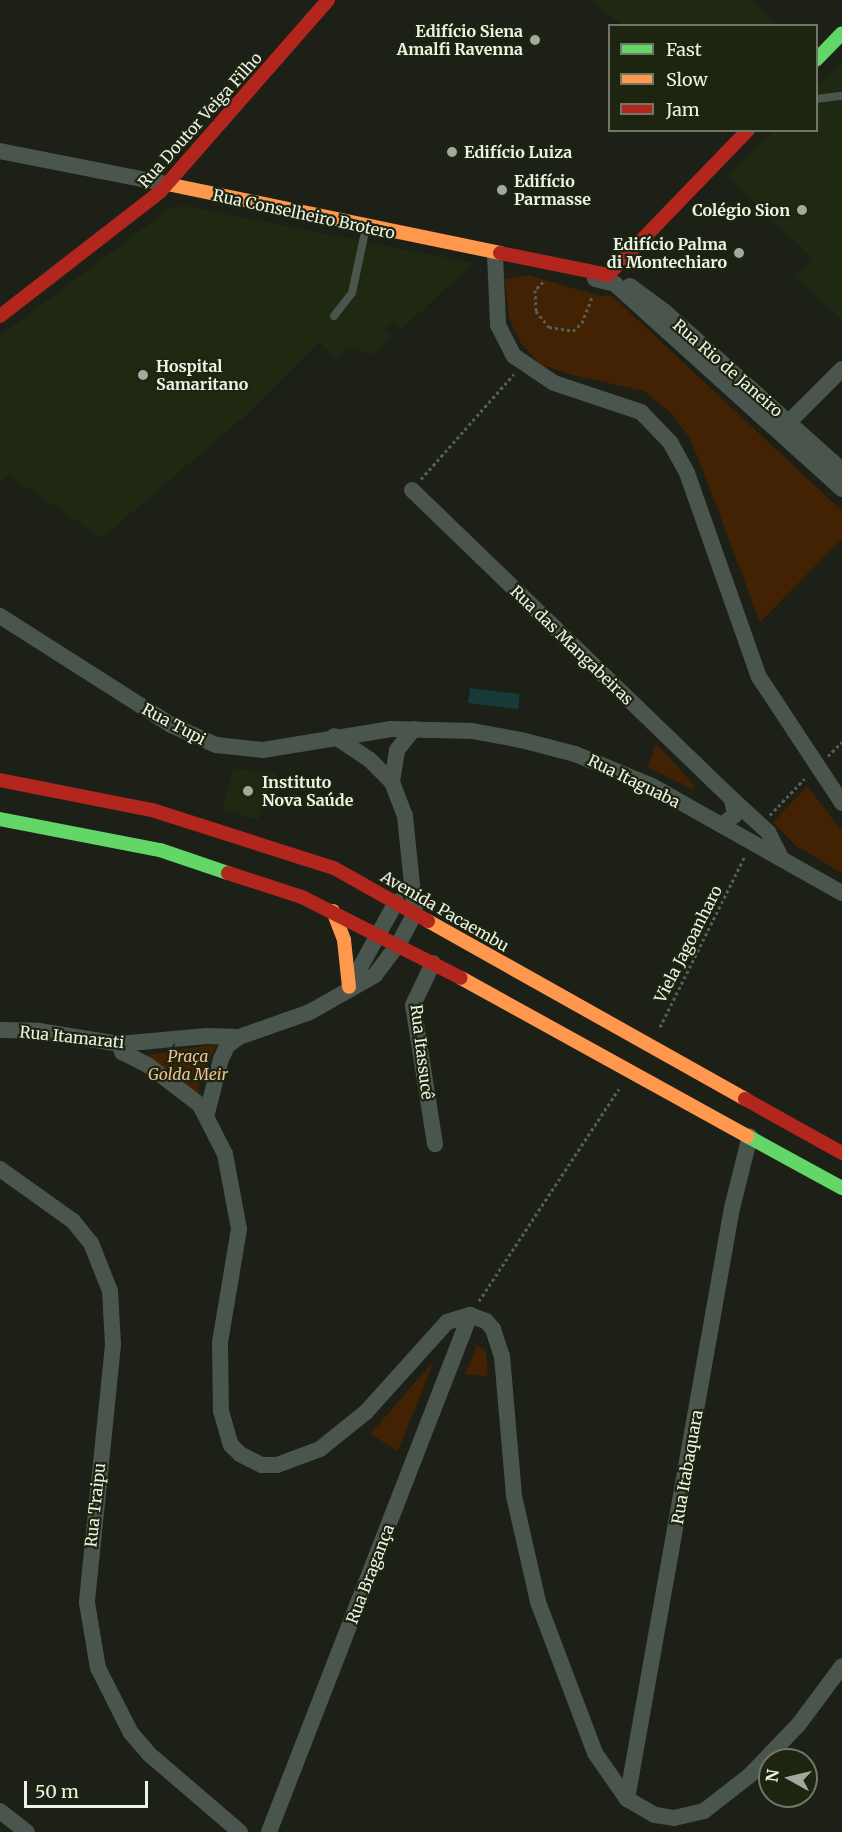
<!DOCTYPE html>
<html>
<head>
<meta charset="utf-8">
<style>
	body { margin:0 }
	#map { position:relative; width:842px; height:1832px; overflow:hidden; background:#1c2016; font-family:Merriweather,serif }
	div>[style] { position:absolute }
	.built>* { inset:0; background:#1f2912 }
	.green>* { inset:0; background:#422203 }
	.water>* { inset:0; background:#173b39; transform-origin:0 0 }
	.path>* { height:3px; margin-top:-1.5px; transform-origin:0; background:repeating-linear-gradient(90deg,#575e57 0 3px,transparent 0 6px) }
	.lane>* { height:8px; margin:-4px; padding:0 4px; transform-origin:4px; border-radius:4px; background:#4a554e }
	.street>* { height:16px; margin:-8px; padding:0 8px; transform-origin:8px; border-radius:8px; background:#4a554e }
	.fast>* { height:14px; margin:-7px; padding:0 7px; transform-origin:7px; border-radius:7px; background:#63d668 }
	.slow>* { height:14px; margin:-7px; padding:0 7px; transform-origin:7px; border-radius:7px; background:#ff974d }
	.jam>* { height:14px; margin:-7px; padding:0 7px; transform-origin:7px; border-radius:7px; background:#b3261e }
	.dots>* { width:16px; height:16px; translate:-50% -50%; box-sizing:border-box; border:3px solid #1d2511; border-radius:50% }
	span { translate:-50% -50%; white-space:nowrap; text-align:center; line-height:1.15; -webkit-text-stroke:4.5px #1d2511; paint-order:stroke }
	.poi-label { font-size:16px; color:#edf2e6; font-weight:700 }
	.right { translate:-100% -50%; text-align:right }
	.left { translate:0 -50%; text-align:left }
	.street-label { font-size:16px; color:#edf2e6 }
	.park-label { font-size:16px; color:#f4be95; font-style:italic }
	.legend { position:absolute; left:608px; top:24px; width:210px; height:108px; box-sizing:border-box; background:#1d2511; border:2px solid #707766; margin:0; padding:8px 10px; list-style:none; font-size:18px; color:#edf2e6 }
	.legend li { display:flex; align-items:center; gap:12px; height:30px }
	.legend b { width:30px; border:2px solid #707766 }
	.north { position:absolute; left:758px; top:1748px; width:60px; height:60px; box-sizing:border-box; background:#1d2511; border:2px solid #707766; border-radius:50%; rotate:278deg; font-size:16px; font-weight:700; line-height:24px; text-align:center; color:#edf2e6 }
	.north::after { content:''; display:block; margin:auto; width:21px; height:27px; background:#a4a89d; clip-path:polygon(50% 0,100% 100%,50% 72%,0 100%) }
	.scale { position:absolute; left:24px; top:1781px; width:124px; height:27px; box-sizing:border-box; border:3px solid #edf2e6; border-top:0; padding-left:8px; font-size:18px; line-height:21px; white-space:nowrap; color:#edf2e6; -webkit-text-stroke:4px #1d2511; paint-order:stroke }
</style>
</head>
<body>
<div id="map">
	<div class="built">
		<i style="clip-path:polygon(590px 0,751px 0,778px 25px,622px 25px)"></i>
		<i style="clip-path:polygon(842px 62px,842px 320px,795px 276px,812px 258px,728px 177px,774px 131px,816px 130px,817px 87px)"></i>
		<i style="clip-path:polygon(184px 206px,474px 263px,401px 329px,394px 321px,384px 329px,391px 338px,373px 354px,348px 347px,336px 359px,320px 342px,245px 416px,102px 538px,9px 475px,0 481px,0 336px,169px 209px)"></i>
		<i style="clip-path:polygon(234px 769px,276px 773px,258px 820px,222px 809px)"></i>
	</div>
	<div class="green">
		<i style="clip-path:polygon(528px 275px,600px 296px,611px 295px,842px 511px,842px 539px,760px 622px,703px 470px,689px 437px,672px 414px,644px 391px,572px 375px,540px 364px,520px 342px,509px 318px,505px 279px)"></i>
		<i style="clip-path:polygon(656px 743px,694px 785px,694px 790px,648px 767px)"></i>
		<i style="clip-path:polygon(807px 786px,842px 831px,842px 873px,796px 846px,773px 822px)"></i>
		<i style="clip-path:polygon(217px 1044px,200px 1079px,198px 1094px,147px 1055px)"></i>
		<i style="clip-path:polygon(477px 1345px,486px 1351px,488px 1377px,465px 1374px)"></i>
		<i style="clip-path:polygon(434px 1361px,398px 1451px,370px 1434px)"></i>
	</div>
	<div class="water">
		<i style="left:470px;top:688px;width:50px;height:15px;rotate:7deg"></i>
	</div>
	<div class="path">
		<i style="left:543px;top:282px;width:11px;rotate:135deg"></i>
		<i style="left:535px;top:290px;width:21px;rotate:87deg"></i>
		<i style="left:536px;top:311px;width:21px;rotate:51deg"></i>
		<i style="left:549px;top:327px;width:24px;rotate:9deg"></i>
		<i style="left:573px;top:331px;width:12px;rotate:-42deg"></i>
		<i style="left:582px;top:323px;width:30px;rotate:-69deg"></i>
		<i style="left:421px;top:479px;width:140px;rotate:-48.5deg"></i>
		<i style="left:828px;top:756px;width:20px;rotate:-45deg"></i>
		<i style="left:770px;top:815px;width:50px;rotate:-46.6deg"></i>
		<i style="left:660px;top:1027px;width:191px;rotate:-63.6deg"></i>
		<i style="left:479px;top:1301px;width:254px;rotate:-56.6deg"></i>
	</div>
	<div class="lane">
		<i style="left:816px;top:99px;width:26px;rotate:-7deg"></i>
		<i style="left:334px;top:316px;width:29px;rotate:-52deg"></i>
		<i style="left:352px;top:293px;width:67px;rotate:-78deg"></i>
	</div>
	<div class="street">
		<i style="left:0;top:151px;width:170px;rotate:11.2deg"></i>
		<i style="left:495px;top:255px;width:70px;rotate:87.5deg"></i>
		<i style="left:498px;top:325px;width:35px;rotate:63deg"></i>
		<i style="left:514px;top:356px;width:48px;rotate:34deg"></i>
		<i style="left:554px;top:383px;width:92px;rotate:18.4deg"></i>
		<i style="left:641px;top:412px;width:42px;rotate:46deg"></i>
		<i style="left:670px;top:442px;width:35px;rotate:61deg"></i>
		<i style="left:687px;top:473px;width:216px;rotate:70.6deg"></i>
		<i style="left:759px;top:677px;width:151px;rotate:56.6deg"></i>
		<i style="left:595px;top:279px;width:21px;rotate:14deg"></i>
		<i style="left:615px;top:284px;width:306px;rotate:42.1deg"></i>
		<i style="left:630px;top:286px;width:42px;rotate:36.3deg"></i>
		<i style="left:664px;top:311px;width:239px;rotate:41.8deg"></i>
		<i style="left:789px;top:422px;width:75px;rotate:-45deg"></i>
		<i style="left:412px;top:490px;width:445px;rotate:44deg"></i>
		<i style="left:0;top:616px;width:203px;rotate:32.5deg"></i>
		<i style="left:171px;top:725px;width:49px;rotate:24deg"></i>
		<i style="left:216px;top:745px;width:47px;rotate:6.1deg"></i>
		<i style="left:263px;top:750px;width:130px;rotate:-9.3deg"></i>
		<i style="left:391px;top:729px;width:81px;rotate:1.4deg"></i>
		<i style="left:472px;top:731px;width:50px;rotate:10.4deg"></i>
		<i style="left:521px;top:740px;width:56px;rotate:14.5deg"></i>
		<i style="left:575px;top:754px;width:83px;rotate:22.6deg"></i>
		<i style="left:652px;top:786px;width:218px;rotate:29.4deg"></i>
		<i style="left:392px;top:782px;width:32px;rotate:-81deg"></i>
		<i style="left:397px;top:750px;width:27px;rotate:-51deg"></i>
		<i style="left:722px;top:825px;width:16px;rotate:-38deg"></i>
		<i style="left:735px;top:815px;width:16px;rotate:-101deg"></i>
		<i style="left:732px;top:799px;width:49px;rotate:42.5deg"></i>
		<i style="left:768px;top:832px;width:27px;rotate:63deg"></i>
		<i style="left:433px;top:963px;width:47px;rotate:115.5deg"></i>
		<i style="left:413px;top:1005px;width:141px;rotate:81deg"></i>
		<i style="left:351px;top:984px;width:94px;rotate:-61.2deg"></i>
		<i style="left:0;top:1030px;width:39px;rotate:1deg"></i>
		<i style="left:39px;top:1031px;width:81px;rotate:9.2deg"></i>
		<i style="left:119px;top:1044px;width:88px;rotate:-5.2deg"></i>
		<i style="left:207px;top:1036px;width:32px;rotate:2deg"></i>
		<i style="left:239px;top:1037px;width:75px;rotate:-19.4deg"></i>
		<i style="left:310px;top:1012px;width:75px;rotate:-29.6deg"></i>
		<i style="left:375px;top:975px;width:38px;rotate:-53deg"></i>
		<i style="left:398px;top:945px;width:36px;rotate:-62deg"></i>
		<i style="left:415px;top:913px;width:98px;rotate:-95.9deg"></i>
		<i style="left:405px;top:816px;width:36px;rotate:-111deg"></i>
		<i style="left:392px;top:782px;width:31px;rotate:-135deg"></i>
		<i style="left:370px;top:760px;width:43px;rotate:-146.3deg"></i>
		<i style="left:119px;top:1044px;width:9px;rotate:69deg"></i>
		<i style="left:122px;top:1052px;width:30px;rotate:27deg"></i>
		<i style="left:149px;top:1066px;width:64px;rotate:37.4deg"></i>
		<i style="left:200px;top:1105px;width:55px;rotate:63deg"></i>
		<i style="left:225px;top:1154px;width:76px;rotate:79.4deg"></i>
		<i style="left:239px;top:1229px;width:115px;rotate:99.5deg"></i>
		<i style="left:220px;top:1342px;width:69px;rotate:89.2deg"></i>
		<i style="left:221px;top:1411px;width:35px;rotate:74deg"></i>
		<i style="left:231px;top:1445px;width:13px;rotate:45deg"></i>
		<i style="left:240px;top:1454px;width:25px;rotate:27deg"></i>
		<i style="left:262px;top:1465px;width:15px"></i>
		<i style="left:277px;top:1465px;width:46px;rotate:-20.4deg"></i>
		<i style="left:320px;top:1449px;width:59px;rotate:-38.8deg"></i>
		<i style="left:366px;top:1412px;width:121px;rotate:-48deg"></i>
		<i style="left:447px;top:1322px;width:24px;rotate:-17deg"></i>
		<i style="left:470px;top:1315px;width:17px;rotate:21deg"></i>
		<i style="left:486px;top:1321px;width:11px;rotate:49deg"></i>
		<i style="left:493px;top:1329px;width:28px;rotate:72deg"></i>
		<i style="left:502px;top:1356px;width:141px;rotate:85.1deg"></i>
		<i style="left:514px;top:1496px;width:109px;rotate:77.2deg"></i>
		<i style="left:538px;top:1602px;width:161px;rotate:69.3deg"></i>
		<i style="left:595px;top:1753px;width:56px;rotate:55.2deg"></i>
		<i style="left:627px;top:1799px;width:32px;rotate:30deg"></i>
		<i style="left:655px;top:1815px;width:19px;rotate:9deg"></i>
		<i style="left:674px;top:1818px;width:31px;rotate:-13deg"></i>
		<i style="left:704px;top:1811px;width:57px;rotate:-37.9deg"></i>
		<i style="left:749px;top:1776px;width:72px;rotate:-46.1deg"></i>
		<i style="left:799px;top:1724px;width:72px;rotate:-53.4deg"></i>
		<i style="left:207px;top:1113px;width:56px;rotate:-75.5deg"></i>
		<i style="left:221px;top:1059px;width:14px;rotate:-65deg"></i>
		<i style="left:227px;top:1046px;width:15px;rotate:-37deg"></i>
		<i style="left:0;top:1169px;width:90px;rotate:35.5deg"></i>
		<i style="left:73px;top:1221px;width:28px;rotate:51deg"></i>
		<i style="left:91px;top:1243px;width:52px;rotate:68.4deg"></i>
		<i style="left:110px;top:1291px;width:54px;rotate:86.8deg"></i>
		<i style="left:113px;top:1345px;width:259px;rotate:95.8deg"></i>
		<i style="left:87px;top:1603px;width:66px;rotate:80.4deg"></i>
		<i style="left:98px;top:1668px;width:73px;rotate:63.1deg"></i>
		<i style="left:131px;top:1733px;width:28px;rotate:49deg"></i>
		<i style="left:149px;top:1754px;width:120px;rotate:40.6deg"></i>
		<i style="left:627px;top:1799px;width:600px;rotate:-79.93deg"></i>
		<i style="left:732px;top:1208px;width:74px;rotate:-76deg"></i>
		<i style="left:0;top:1811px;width:34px;rotate:38deg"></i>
		<i style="left:269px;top:1832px;width:555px;rotate:-68.75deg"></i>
	</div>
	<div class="fast">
		<i style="left:816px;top:60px;width:37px;rotate:-46deg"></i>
		<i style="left:0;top:819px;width:163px;rotate:11deg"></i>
		<i style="left:160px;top:850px;width:72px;rotate:18.7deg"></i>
		<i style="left:747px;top:1136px;width:108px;rotate:28.7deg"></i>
	</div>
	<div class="slow">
		<i style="left:167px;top:184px;width:340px;rotate:11.7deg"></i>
		<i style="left:333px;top:911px;width:31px;rotate:69deg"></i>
		<i style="left:344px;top:940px;width:47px;rotate:83.9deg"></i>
		<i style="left:428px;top:921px;width:364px;rotate:29.3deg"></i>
		<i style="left:461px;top:978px;width:327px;rotate:28.9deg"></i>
	</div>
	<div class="jam">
		<i style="left:500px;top:253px;width:110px;rotate:11.5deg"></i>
		<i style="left:608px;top:275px;width:202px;rotate:-46deg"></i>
		<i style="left:0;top:316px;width:202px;rotate:-37.8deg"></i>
		<i style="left:160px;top:192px;width:255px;rotate:-48.8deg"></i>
		<i style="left:0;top:780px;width:155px;rotate:11.2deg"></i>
		<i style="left:152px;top:810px;width:191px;rotate:17.7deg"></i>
		<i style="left:334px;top:868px;width:108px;rotate:29.4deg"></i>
		<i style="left:228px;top:873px;width:78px;rotate:18deg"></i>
		<i style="left:302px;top:897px;width:178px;rotate:27deg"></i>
		<i style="left:745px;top:1099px;width:111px;rotate:29.1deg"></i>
	</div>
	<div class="dots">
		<i style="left:535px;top:40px;background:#a4a89d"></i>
		<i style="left:452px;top:152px;background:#a4a89d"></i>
		<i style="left:502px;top:190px;background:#a4a89d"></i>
		<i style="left:802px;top:210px;background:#a4a89d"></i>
		<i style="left:739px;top:253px;background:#a4a89d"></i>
		<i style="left:143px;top:375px;background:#a4a89d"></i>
		<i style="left:248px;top:791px;background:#a4a89d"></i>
	</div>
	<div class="poi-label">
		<span class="right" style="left:523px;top:40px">Edifício Siena<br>Amalfi Ravenna</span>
		<span class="left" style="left:464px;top:152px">Edifício Luiza</span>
		<span class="left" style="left:514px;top:190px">Edifício<br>Parmasse</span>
		<span class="right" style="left:790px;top:210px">Colégio Sion</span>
		<span class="right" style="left:727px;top:253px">Edifício Palma<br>di Montechiaro</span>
		<span class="left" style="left:156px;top:375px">Hospital<br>Samaritano</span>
		<span class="left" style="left:262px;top:791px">Instituto<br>Nova Saúde</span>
	</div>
	<div class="street-label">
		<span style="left:200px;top:120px;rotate:-48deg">Rua Doutor Veiga Filho</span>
		<span style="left:304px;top:214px;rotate:12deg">Rua Conselheiro Brotero</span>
		<span style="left:728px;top:368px;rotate:41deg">Rua Rio de Janeiro</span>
		<span style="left:572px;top:645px;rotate:44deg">Rua das Mangabeiras</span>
		<span style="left:174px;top:724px;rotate:28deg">Rua Tupi</span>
		<span style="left:634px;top:781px;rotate:26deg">Rua Itaguaba</span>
		<span style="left:445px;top:911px;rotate:30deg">Avenida Pacaembu</span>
		<span style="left:688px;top:944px;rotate:-63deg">Viela Jagoanharo</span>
		<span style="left:72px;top:1037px;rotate:6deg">Rua Itamarati</span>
		<span style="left:422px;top:1052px;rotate:83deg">Rua Itassucê</span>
		<span style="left:687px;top:1467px;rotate:-80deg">Rua Itabaquara</span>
		<span style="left:95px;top:1505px;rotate:-84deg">Rua Traipu</span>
		<span style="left:370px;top:1574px;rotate:-69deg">Rua Bragança</span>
	</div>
	<div class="park-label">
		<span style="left:188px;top:1065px">Praça<br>Golda Meir</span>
	</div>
	<ul class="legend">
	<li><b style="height:8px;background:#63d668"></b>Fast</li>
	<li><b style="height:8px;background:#ff974d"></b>Slow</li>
	<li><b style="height:8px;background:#b3261e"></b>Jam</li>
	</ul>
	<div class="north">N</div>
	<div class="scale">50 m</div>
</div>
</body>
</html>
